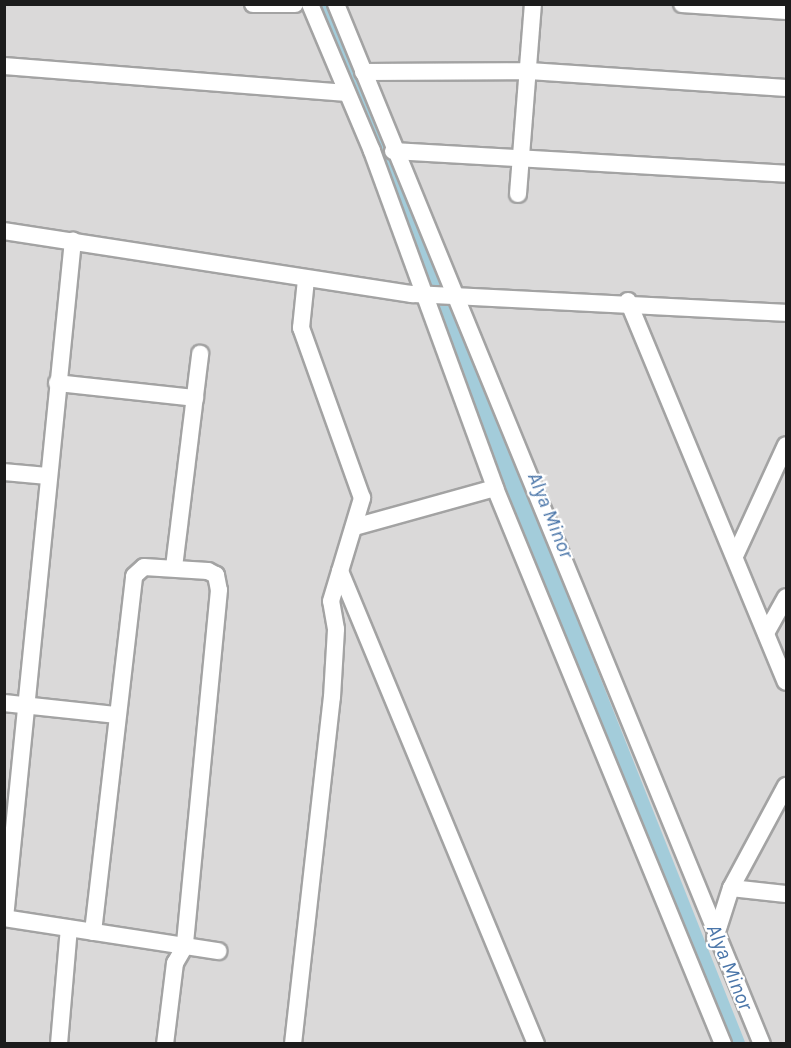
<!DOCTYPE html>
<html>
<head>
<meta charset="utf-8">
<style>
	body { margin:0 }
	#map { position:relative; width:791px; height:1048px; overflow:hidden; background:#edeae2; font-family:Karla,sans-serif }
	div>[style] { position:absolute }
	.residential>* { inset:0; background:#dad9d9; transform-origin:0 0 }
	.canal>* { height:20px; margin:-10px; padding:0 10px; transform-origin:10px; border-radius:10px; background:#a3ccda }
	.roads { filter:drop-shadow(2px 0 #a3a3a3) drop-shadow(-2px 0 #a3a3a3) drop-shadow(0 2px #a3a3a3) drop-shadow(0 -2px #a3a3a3) }
	.street>* { height:16px; margin:-8px; padding:0 8px; transform-origin:8px; border-radius:8px; background:#fff }
	span { translate:-50% -50%; white-space:nowrap; text-align:center; line-height:1.15; -webkit-text-stroke:4.5px #fff; paint-order:stroke }
	.water-label { font-size:21px; color:#4b76a9; font-style:italic }
	.frame { position:absolute; inset:0; border:6px solid #1c1c1c; pointer-events:none }
</style>
</head>
<body>
<div id="map">
	<div class="residential">
		<i style="left:5px;top:5px;width:781px;height:1038px"></i>
	</div>
	<div class="canal">
		<i style="left:322px;top:4px;width:1119px;rotate:68.34deg"></i>
	</div>
	<div class="roads">
		<div class="street">
			<i style="left:253px;top:4px;width:42px"></i>
			<i style="left:310px;top:4px;width:160px;rotate:67.1deg"></i>
			<i style="left:372px;top:151px;width:359px;rotate:69.9deg"></i>
			<i style="left:495px;top:488px;width:601px;rotate:67.7deg"></i>
			<i style="left:336px;top:4px;width:1124px;rotate:67.73deg"></i>
			<i style="left:682px;top:4px;width:104px;rotate:3.9deg"></i>
			<i style="left:4px;top:66px;width:344px;rotate:4.5deg"></i>
			<i style="left:363px;top:72px;width:166px;rotate:-0.3deg"></i>
			<i style="left:529px;top:71px;width:258px;rotate:3.8deg"></i>
			<i style="left:393px;top:151px;width:394px;rotate:3.3deg"></i>
			<i style="left:518px;top:194px;width:191px;rotate:-85.5deg"></i>
			<i style="left:4px;top:231px;width:413px;rotate:8.8deg"></i>
			<i style="left:412px;top:294px;width:374px;rotate:2.9deg"></i>
			<i style="left:628px;top:301px;width:412px;rotate:67.5deg"></i>
			<i style="left:57px;top:383px;width:139px;rotate:6.2deg"></i>
			<i style="left:4px;top:472px;width:44px;rotate:5.2deg"></i>
			<i style="left:358px;top:526px;width:142px;rotate:-15.5deg"></i>
			<i style="left:735px;top:556px;width:122px;rotate:-65.3deg"></i>
			<i style="left:174px;top:567px;width:215px;rotate:-83deg"></i>
			<i style="left:340px;top:571px;width:512px;rotate:67.49deg"></i>
			<i style="left:766px;top:633px;width:41px;rotate:-60.9deg"></i>
			<i style="left:4px;top:703px;width:113px;rotate:6.1deg"></i>
			<i style="left:731px;top:888px;width:55px;rotate:6.2deg"></i>
			<i style="left:4px;top:918px;width:217px;rotate:8.8deg"></i>
			<i style="left:5px;top:918px;width:681px;rotate:-84.27deg"></i>
			<i style="left:93px;top:932px;width:358px;rotate:-83.4deg"></i>
			<i style="left:134px;top:576px;width:13px;rotate:-42deg"></i>
			<i style="left:144px;top:567px;width:64px;rotate:3.6deg"></i>
			<i style="left:208px;top:571px;width:9px;rotate:27deg"></i>
			<i style="left:216px;top:575px;width:15px;rotate:79deg"></i>
			<i style="left:219px;top:590px;width:358px;rotate:95.5deg"></i>
			<i style="left:185px;top:946px;width:20px;rotate:120deg"></i>
			<i style="left:175px;top:963px;width:82px;rotate:97deg"></i>
			<i style="left:715px;top:938px;width:52px;rotate:-72.3deg"></i>
			<i style="left:731px;top:888px;width:116px;rotate:-61.7deg"></i>
			<i style="left:59px;top:1044px;width:116px;rotate:-85.1deg"></i>
			<i style="left:293px;top:1044px;width:349px;rotate:-83.6deg"></i>
			<i style="left:332px;top:697px;width:68px;rotate:-86.6deg"></i>
			<i style="left:336px;top:629px;width:28px;rotate:-100deg"></i>
			<i style="left:331px;top:601px;width:108px;rotate:-73.2deg"></i>
			<i style="left:362px;top:498px;width:181px;rotate:-109.7deg"></i>
			<i style="left:301px;top:328px;width:48px;rotate:-84.1deg"></i>
		</div>
	</div>
	<div class="water-label">
		<span style="left:551px;top:515px;rotate:68deg">Alya Minor</span>
		<span style="left:730px;top:967px;rotate:68deg">Alya Minor</span>
	</div>
	<div class="frame"></div>
</div>
</body>
</html>
